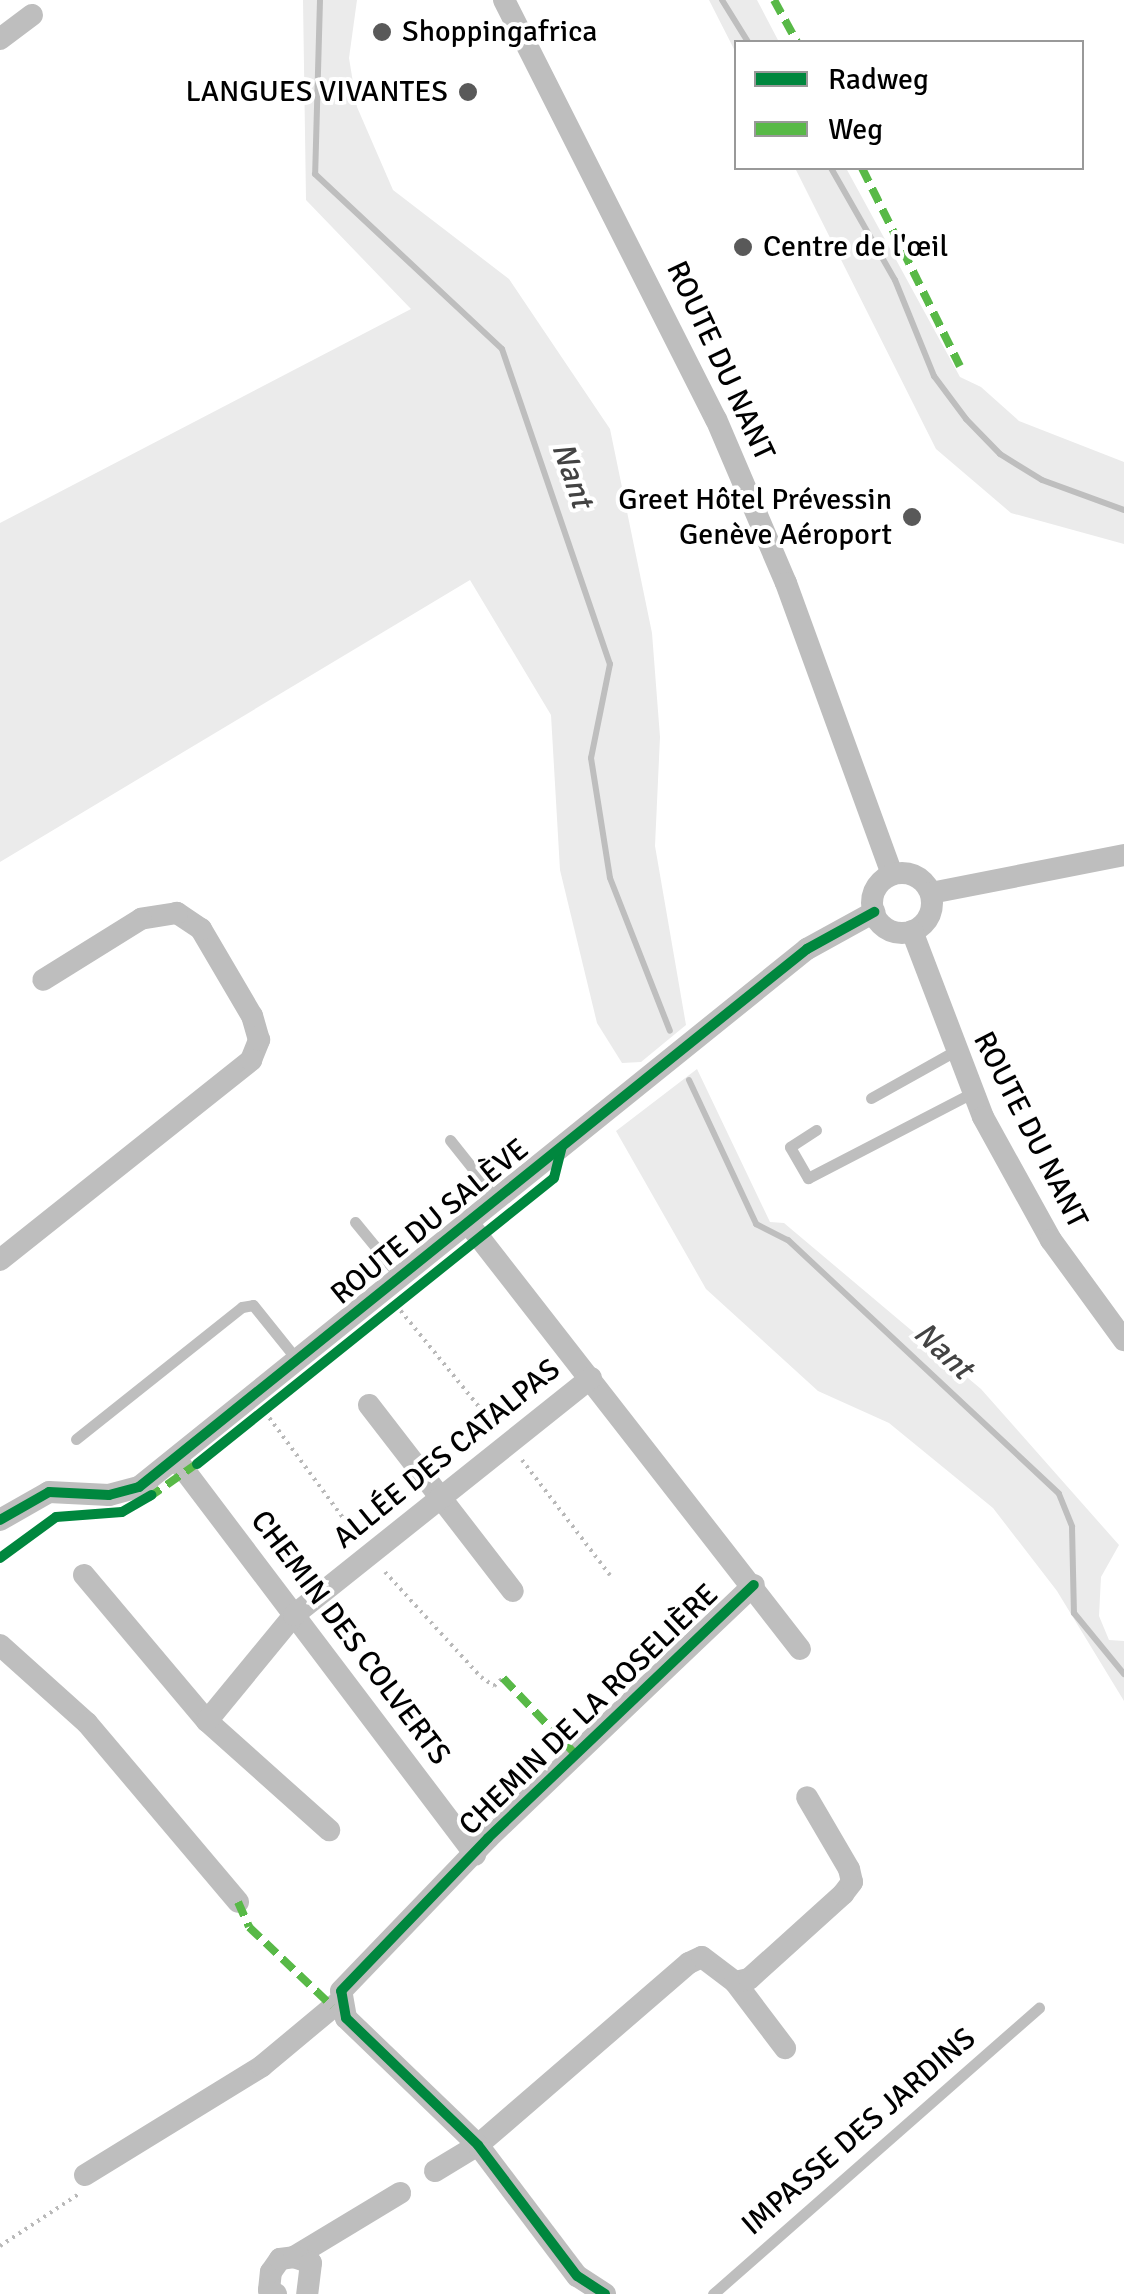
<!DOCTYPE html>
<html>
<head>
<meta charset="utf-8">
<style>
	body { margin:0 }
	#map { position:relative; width:1124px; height:2294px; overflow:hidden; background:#fff; font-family:Signika,sans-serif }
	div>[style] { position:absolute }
	.green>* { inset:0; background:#ebebeb }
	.stream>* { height:6px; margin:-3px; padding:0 3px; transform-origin:3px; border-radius:3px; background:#bebebe }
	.path>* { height:4px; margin-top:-2px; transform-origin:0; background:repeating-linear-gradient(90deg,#b9b9b9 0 2.5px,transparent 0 7.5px) }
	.lane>* { height:11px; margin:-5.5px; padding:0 5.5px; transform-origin:5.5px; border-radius:5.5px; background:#bebebe }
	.street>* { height:22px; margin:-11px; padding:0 11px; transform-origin:11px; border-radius:11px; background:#bebebe }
	.street>.ring { margin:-11px; padding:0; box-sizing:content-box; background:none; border:22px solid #bebebe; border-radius:50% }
	.quiet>* { height:8px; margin-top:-4px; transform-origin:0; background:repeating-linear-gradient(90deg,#58b947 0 15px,transparent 0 23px) }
	.cycleway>* { height:10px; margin:-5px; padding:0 5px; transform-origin:5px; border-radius:5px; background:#00873e }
	.dots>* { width:28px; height:28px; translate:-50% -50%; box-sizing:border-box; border:5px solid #fff; border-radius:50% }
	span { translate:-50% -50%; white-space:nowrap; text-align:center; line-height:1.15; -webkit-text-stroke:8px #fff; paint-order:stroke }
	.poi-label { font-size:30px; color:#000 }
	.left { translate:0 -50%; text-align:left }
	.right { translate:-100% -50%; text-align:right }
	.street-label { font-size:30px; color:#000 }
	.water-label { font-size:32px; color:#434343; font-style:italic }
	.legend { position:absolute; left:734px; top:40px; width:350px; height:130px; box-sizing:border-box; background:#fff; border:2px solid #999; margin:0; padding:12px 18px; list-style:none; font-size:30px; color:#000 }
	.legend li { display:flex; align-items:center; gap:20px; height:50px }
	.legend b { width:50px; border:2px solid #999 }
</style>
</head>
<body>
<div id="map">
	<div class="green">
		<i style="clip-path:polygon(303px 0,357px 0,349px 58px,357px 107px,393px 190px,509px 279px,610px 429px,652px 633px,660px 737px,655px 846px,686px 1025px,641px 1062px,622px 1063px,597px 1023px,560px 870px,551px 715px,470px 580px,0 862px,0 523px,411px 309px,306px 200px)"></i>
		<i style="clip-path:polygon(709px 0,757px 0,779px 42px,736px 42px,736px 53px)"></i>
		<i style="clip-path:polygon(795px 168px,846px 168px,960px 377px,981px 387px,1019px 421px,1124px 462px,1124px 544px,1011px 513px,936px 449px)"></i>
		<i style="clip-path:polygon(697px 1069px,770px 1222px,784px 1223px,981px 1389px,1119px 1545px,1101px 1577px,1099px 1616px,1109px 1640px,1124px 1641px,1124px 1701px,1057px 1591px,993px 1508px,889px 1423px,818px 1391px,706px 1289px,616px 1131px)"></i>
	</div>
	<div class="stream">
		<i style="left:320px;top:0;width:174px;rotate:91.6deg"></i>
		<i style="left:315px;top:174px;width:256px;rotate:43.1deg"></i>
		<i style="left:502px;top:349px;width:333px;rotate:71.1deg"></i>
		<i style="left:610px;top:664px;width:96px;rotate:101.4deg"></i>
		<i style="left:591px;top:758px;width:121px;rotate:81deg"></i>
		<i style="left:610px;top:878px;width:164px;rotate:68.6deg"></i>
		<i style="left:722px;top:0;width:49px;rotate:58.2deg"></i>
		<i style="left:831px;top:168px;width:129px;rotate:60.3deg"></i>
		<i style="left:895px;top:280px;width:104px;rotate:67.9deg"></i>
		<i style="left:934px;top:376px;width:54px;rotate:53.3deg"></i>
		<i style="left:966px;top:419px;width:49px;rotate:45.8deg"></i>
		<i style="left:1000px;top:454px;width:49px;rotate:31.8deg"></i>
		<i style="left:1042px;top:480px;width:87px;rotate:20.1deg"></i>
		<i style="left:689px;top:1080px;width:159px;rotate:65deg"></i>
		<i style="left:756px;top:1224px;width:36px;rotate:27deg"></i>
		<i style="left:788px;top:1240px;width:371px;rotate:43.1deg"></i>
		<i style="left:1059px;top:1494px;width:35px;rotate:68deg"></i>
		<i style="left:1072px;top:1527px;width:86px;rotate:88.7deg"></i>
		<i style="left:1074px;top:1613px;width:79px;rotate:50.7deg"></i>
	</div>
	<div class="path">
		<i style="left:396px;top:1305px;width:155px;rotate:50.8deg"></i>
		<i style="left:265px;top:1412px;width:155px;rotate:53.6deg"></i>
		<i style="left:522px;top:1460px;width:145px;rotate:52.6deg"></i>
		<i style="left:385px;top:1572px;width:142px;rotate:47.6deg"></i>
		<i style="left:481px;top:1677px;width:16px;rotate:35deg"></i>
		<i style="left:494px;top:1686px;width:12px;rotate:-42deg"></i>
		<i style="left:0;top:2246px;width:95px;rotate:-33.4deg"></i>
	</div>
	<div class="lane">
		<i style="left:871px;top:1098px;width:96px;rotate:-29.2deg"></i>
		<i style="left:816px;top:1130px;width:31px;rotate:147deg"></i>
		<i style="left:790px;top:1147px;width:36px;rotate:60deg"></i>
		<i style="left:808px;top:1178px;width:185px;rotate:-27.4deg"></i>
		<i style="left:450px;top:1140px;width:75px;rotate:51.5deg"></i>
		<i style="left:355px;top:1222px;width:72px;rotate:50.6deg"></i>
		<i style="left:76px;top:1439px;width:212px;rotate:-38.5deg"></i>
		<i style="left:242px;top:1307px;width:11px;rotate:-10deg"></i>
		<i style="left:253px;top:1305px;width:72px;rotate:51.2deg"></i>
		<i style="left:713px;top:2294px;width:434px;rotate:-41.3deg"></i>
	</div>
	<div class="street">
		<i style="left:504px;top:0;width:470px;rotate:63.2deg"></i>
		<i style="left:716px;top:419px;width:178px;rotate:66.9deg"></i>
		<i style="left:786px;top:583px;width:310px;rotate:70deg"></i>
		<i style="left:0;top:39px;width:40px;rotate:-37deg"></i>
		<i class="ring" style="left:872px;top:873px;width:38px;height:38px"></i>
		<i style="left:931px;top:893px;width:197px;rotate:-11.1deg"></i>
		<i style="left:912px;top:931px;width:199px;rotate:69.1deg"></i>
		<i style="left:983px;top:1117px;width:141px;rotate:61.1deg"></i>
		<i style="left:1051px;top:1240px;width:124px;rotate:53.9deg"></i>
		<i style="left:468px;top:1223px;width:540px;rotate:52.07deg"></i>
		<i style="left:0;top:1260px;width:321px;rotate:-38.5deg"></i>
		<i style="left:251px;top:1060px;width:22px;rotate:-68deg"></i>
		<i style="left:259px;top:1040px;width:25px;rotate:-106deg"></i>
		<i style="left:252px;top:1016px;width:101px;rotate:-120.4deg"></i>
		<i style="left:201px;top:929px;width:29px;rotate:-146deg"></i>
		<i style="left:177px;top:913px;width:36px;rotate:171deg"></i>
		<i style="left:141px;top:919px;width:115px;rotate:148.1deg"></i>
		<i style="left:369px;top:1405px;width:235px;rotate:52.3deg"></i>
		<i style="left:176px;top:1459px;width:496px;rotate:52.9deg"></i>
		<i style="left:0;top:1520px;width:56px;rotate:-29.7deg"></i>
		<i style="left:49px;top:1492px;width:60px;rotate:2.9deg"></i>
		<i style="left:109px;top:1495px;width:31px;rotate:-15deg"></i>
		<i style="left:139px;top:1487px;width:858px;rotate:-38.85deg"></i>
		<i style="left:807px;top:949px;width:77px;rotate:-28.9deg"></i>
		<i style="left:84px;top:1575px;width:191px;rotate:49.9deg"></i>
		<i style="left:207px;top:1721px;width:164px;rotate:41.8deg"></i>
		<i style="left:0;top:1645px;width:117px;rotate:41.9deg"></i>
		<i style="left:87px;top:1723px;width:234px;rotate:49.8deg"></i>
		<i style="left:207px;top:1721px;width:137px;rotate:-50.6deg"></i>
		<i style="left:294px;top:1615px;width:380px;rotate:-38.6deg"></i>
		<i style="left:735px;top:1982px;width:83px;rotate:52.9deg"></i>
		<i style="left:435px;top:2171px;width:50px;rotate:-31.2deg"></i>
		<i style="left:478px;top:2145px;width:279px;rotate:-40.8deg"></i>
		<i style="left:689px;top:1963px;width:14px;rotate:-25deg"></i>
		<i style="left:702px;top:1957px;width:41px;rotate:37.1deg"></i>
		<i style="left:735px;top:1982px;width:14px;rotate:-12deg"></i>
		<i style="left:749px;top:1979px;width:127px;rotate:-42.1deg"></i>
		<i style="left:843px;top:1894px;width:15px;rotate:-53deg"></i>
		<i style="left:852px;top:1882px;width:13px;rotate:-103deg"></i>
		<i style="left:849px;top:1869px;width:83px;rotate:-120.3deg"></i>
		<i style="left:85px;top:2175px;width:208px;rotate:-31.6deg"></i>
		<i style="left:262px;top:2066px;width:102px;rotate:-39.8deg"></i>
		<i style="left:294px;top:2257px;width:124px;rotate:-31.1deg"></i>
		<i style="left:276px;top:2294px;width:8px;rotate:-150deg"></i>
		<i style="left:269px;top:2290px;width:18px;rotate:-84deg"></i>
		<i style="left:271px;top:2272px;width:16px;rotate:-55deg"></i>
		<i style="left:280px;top:2259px;width:14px;rotate:-8deg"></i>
		<i style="left:294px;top:2257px;width:18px;rotate:19deg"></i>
		<i style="left:311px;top:2263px;width:31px;rotate:97deg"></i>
		<i style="left:605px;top:2294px;width:33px;rotate:-147deg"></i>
		<i style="left:577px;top:2276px;width:164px;rotate:-127.1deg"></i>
		<i style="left:478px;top:2145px;width:183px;rotate:-136.1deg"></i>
		<i style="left:346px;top:2018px;width:27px;rotate:-100deg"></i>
		<i style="left:341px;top:1991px;width:212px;rotate:-46.1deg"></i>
		<i style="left:488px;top:1838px;width:367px;rotate:-43.6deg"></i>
	</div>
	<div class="quiet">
		<i style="left:774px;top:0;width:48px;rotate:61.3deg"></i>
		<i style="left:862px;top:168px;width:221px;rotate:63.7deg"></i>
		<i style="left:148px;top:1498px;width:70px;rotate:-35.1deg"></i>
		<i style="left:503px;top:1678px;width:108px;rotate:46.5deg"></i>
		<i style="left:238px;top:1902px;width:27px;rotate:66deg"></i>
		<i style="left:249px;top:1927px;width:115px;rotate:43.6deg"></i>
	</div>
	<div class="cycleway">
		<i style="left:197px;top:1464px;width:457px;rotate:-38.7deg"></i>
		<i style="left:554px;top:1178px;width:32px;rotate:-76deg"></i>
		<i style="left:0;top:1520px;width:56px;rotate:-29.7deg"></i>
		<i style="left:49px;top:1492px;width:60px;rotate:2.9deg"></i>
		<i style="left:109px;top:1495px;width:31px;rotate:-15deg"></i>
		<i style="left:139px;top:1487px;width:858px;rotate:-38.85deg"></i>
		<i style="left:807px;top:949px;width:77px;rotate:-28.9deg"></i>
		<i style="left:0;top:1558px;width:69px;rotate:-36.2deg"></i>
		<i style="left:56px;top:1517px;width:66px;rotate:-4.3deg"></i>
		<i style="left:122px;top:1512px;width:34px;rotate:-30deg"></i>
		<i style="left:605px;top:2294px;width:33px;rotate:-147deg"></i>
		<i style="left:577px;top:2276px;width:164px;rotate:-127.1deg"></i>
		<i style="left:478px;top:2145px;width:183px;rotate:-136.1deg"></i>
		<i style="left:346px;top:2018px;width:27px;rotate:-100deg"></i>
		<i style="left:341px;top:1991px;width:212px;rotate:-46.1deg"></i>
		<i style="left:488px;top:1838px;width:367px;rotate:-43.6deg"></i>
	</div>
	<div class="dots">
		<i style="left:382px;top:32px;background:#595959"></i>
		<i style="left:468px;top:92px;background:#595959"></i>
		<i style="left:743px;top:247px;background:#595959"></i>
		<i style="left:912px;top:517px;background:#595959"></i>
	</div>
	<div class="poi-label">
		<span class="left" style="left:402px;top:32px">Shoppingafrica</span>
		<span class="right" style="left:448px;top:92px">LANGUES VIVANTES</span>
		<span class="left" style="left:763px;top:247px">Centre de l'œil</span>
		<span class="right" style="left:892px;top:517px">Greet Hôtel Prévessin<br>Genève Aéroport</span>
	</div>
	<div class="street-label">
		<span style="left:720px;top:361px;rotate:65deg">ROUTE DU NANT</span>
		<span style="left:1030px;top:1130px;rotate:63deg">ROUTE DU NANT</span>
		<span style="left:430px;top:1222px;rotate:-39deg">ROUTE DU SALÈVE</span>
		<span style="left:447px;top:1454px;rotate:-39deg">ALLÉE DES CATALPAS</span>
		<span style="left:350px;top:1638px;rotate:53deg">CHEMIN DES COLVERTS</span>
		<span style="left:589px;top:1710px;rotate:-44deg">CHEMIN DE LA ROSELIÈRE</span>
		<span style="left:859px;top:2132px;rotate:-41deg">IMPASSE DES JARDINS</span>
	</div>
	<div class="water-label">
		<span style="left:572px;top:475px;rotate:71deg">Nant</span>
		<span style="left:943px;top:1351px;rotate:43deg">Nant</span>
	</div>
	<ul class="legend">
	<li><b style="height:12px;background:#00873e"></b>Radweg</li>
	<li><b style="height:12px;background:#58b947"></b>Weg</li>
	</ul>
</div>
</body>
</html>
